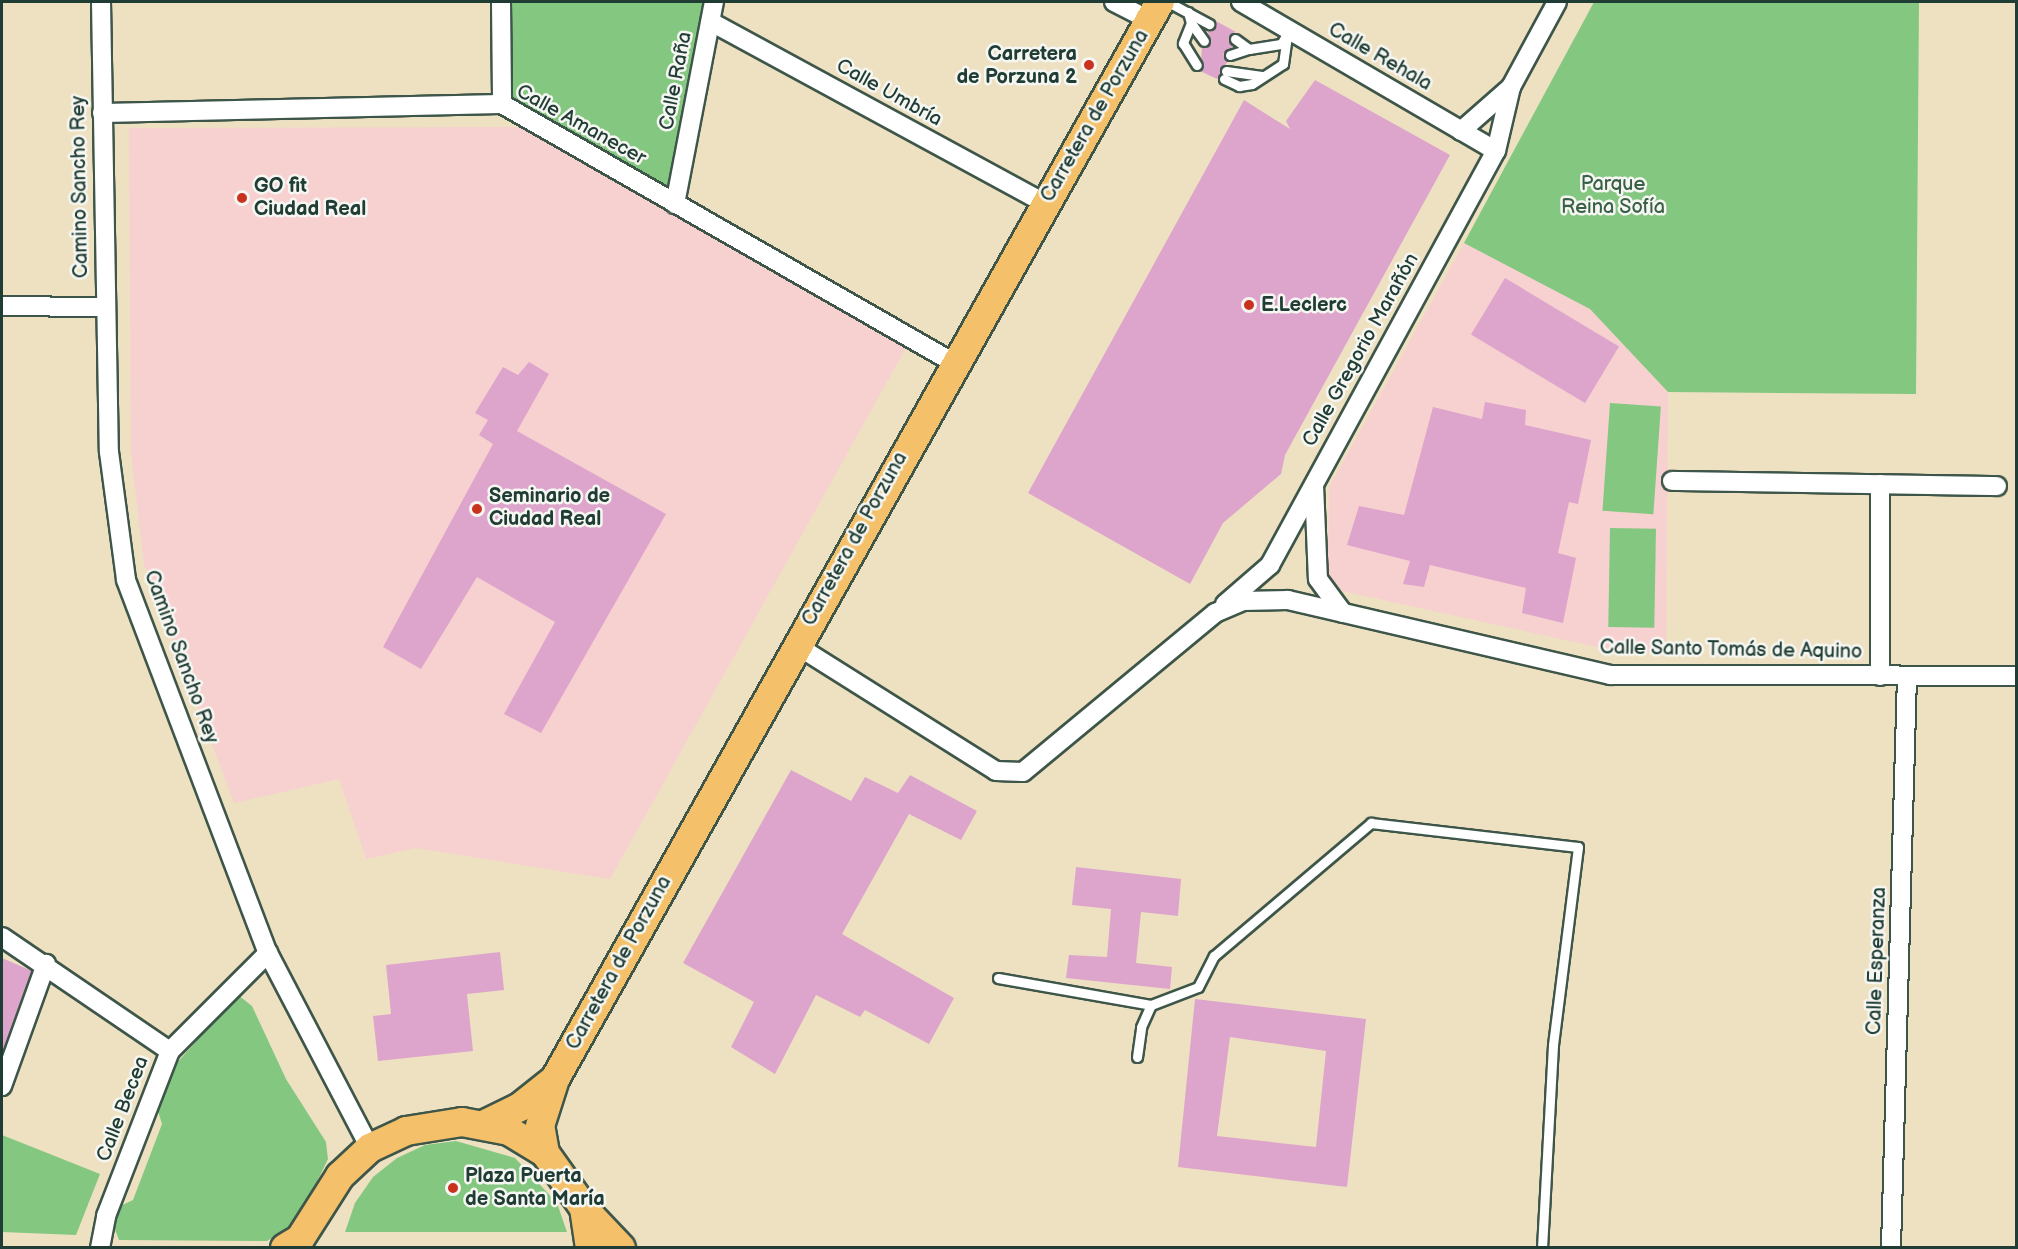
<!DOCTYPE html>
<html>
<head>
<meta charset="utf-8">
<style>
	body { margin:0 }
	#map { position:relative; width:2018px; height:1249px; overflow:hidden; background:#eee1c2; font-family:"Balsamiq Sans",sans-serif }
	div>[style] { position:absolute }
	.built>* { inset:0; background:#f7d0d0 }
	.green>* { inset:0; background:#84c780; transform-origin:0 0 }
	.building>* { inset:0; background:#dda5cb; transform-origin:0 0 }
	.roads { filter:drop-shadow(2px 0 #3e5649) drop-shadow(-2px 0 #3e5649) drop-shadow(0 2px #3e5649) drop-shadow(0 -2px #3e5649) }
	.service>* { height:9px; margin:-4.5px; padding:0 4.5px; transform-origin:4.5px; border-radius:4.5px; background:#fff }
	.minor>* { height:18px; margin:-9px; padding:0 9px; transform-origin:9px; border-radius:9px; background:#fff }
	.primary>* { height:28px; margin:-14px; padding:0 14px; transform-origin:14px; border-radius:14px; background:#f4c16a }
	.dots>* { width:16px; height:16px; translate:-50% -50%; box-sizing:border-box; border:3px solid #f6f6f2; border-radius:50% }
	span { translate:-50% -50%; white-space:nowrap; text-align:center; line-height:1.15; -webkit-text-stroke:5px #f6f6f2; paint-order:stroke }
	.poi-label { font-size:20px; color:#1f3d34; font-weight:700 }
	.right { translate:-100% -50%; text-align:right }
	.left { translate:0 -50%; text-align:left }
	.street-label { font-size:20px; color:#1f3d34 }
	.park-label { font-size:20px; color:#386047 }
	.frame { position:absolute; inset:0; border:3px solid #1f3d34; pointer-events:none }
</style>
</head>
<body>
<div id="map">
	<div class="built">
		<i style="clip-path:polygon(520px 127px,907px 346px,610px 879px,416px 848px,366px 859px,339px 779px,234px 803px,144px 564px,131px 454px,129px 128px)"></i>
		<i style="clip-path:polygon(1464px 243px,1591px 309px,1668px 392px,1666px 654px,1611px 650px,1342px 591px,1328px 574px,1329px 487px)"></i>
	</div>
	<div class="green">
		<i style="clip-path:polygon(501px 2px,709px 2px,675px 204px,502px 104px)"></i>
		<i style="clip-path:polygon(1594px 2px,1919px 2px,1916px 394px,1668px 392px,1590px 309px,1464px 243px)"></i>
		<i style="left:1610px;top:403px;width:51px;height:108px;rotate:4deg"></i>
		<i style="left:1610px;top:528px;width:46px;height:99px;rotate:1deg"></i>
		<i style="clip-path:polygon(238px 995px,252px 1006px,286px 1079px,326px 1142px,328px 1159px,298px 1221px,267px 1241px,119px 1240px,112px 1222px,118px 1207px,133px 1200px,162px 1124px,156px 1105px,174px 1066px)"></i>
		<i style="clip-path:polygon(2px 1135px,100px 1174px,76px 1235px,2px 1232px)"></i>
		<i style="clip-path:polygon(456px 1141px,515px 1158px,557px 1203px,567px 1232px,345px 1232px,355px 1203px,373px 1177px,397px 1158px,425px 1145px)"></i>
	</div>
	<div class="building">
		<i style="clip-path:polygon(1214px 20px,1236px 32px,1229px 36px,1232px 47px,1223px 54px,1228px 61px,1217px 79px,1200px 71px,1202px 47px,1211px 41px,1207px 30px,1215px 28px)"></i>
		<i style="clip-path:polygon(1315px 80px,1450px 155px,1285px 455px,1281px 474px,1223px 523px,1190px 584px,1028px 493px,1244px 100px,1290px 129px,1286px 121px)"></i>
		<i style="left:1505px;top:278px;width:133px;height:66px;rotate:31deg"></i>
		<i style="clip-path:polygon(529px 362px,549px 374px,517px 431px,666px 514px,541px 733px,504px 714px,555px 622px,477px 577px,421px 669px,383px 647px,493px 444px,479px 435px,488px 420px,475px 413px,503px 367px,518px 375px)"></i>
		<i style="clip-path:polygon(1485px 402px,1526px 410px,1525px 425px,1591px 440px,1578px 504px,1569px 502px,1558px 553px,1576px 558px,1563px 623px,1522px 613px,1526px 588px,1430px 565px,1424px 587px,1403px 584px,1410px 561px,1347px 545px,1359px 506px,1404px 515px,1433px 407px,1482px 419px)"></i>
		<i style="clip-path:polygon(791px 770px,851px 801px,865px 777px,898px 793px,910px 775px,977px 811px,961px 840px,909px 814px,842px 934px,954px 998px,929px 1044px,865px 1010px,860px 1017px,816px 995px,775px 1074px,731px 1047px,754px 1002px,683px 963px)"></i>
		<i style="clip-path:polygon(1076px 867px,1181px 879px,1178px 916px,1141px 912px,1136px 963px,1172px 967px,1170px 989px,1066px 978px,1069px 955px,1107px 957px,1111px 909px,1072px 905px)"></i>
		<i style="clip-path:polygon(500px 952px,504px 990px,467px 994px,473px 1051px,378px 1061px,373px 1016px,391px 1014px,386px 965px)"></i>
		<i style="clip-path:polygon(2px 958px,32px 971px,2px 1054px)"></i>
		<i style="clip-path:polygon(evenodd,1195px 999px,1366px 1019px,1347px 1187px,1178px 1167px,1195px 999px,1230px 1037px,1326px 1051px,1316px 1147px,1217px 1136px,1230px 1037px)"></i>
	</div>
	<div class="roads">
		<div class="service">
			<i style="left:1168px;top:2px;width:47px;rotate:28.2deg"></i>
			<i style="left:1188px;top:12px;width:11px;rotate:75deg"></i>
			<i style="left:1191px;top:23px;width:22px;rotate:112deg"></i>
			<i style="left:1183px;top:43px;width:26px;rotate:58deg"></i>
			<i style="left:1191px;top:23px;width:22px;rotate:54deg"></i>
			<i style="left:1235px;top:39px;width:17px;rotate:36deg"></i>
			<i style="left:1249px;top:49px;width:32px;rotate:-9deg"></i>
			<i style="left:1281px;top:44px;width:12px;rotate:-59deg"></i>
			<i style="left:1230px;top:55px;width:20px;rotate:-18deg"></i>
			<i style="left:1226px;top:71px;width:36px;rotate:8deg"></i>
			<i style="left:1224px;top:79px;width:17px;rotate:25deg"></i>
			<i style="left:1239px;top:86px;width:13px;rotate:-9deg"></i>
			<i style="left:1252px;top:84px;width:37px;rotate:-33deg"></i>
			<i style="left:1283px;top:64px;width:30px;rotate:-82deg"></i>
			<i style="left:998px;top:978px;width:155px;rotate:10deg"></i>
			<i style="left:1137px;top:1057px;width:30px;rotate:-82deg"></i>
			<i style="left:1141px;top:1027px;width:24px;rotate:-66deg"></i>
			<i style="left:1151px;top:1005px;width:50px;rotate:-21deg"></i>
			<i style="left:1198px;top:987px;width:35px;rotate:-63deg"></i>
			<i style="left:1214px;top:956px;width:206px;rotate:-40.3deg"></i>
			<i style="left:1371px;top:823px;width:208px;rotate:6.6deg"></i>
			<i style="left:1578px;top:847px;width:200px;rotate:97.2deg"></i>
			<i style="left:1553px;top:1045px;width:203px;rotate:93.1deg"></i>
		</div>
		<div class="minor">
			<i style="left:101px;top:2px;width:450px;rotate:89deg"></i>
			<i style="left:109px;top:452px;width:129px;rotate:82.4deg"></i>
			<i style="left:126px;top:580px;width:399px;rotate:69.2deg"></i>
			<i style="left:268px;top:953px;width:220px;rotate:62.4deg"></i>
			<i style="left:501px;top:2px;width:102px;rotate:89.4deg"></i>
			<i style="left:1114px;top:2px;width:39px;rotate:27deg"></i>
			<i style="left:1241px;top:2px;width:295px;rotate:30.3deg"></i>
			<i style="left:711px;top:22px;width:380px;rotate:28.5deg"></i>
			<i style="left:102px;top:113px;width:400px;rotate:-1.3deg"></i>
			<i style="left:502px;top:104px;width:521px;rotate:29.81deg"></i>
			<i style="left:1461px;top:131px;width:67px;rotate:-41.3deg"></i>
			<i style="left:675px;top:204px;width:206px;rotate:-79.1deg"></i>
			<i style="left:2px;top:306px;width:102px;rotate:0.6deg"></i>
			<i style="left:1672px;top:481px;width:325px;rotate:0.9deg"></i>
			<i style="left:1880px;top:484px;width:192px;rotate:90deg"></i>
			<i style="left:1314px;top:485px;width:94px;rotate:87.6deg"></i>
			<i style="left:1318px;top:579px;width:42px;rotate:53.7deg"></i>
			<i style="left:1225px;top:604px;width:60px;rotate:-40.9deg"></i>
			<i style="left:1270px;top:565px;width:472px;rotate:-61.4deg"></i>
			<i style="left:1496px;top:151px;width:66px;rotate:-76.8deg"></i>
			<i style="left:1511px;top:87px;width:97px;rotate:-61.6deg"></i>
			<i style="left:796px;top:645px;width:236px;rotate:32.2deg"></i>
			<i style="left:996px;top:771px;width:27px;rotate:2deg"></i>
			<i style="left:1023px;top:772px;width:249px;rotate:-39.6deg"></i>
			<i style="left:1215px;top:613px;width:30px;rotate:-23deg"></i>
			<i style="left:1243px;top:601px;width:45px;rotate:-1.3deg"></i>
			<i style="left:1288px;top:600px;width:331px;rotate:13.1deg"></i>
			<i style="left:1610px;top:675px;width:406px;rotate:0.1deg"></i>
			<i style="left:2px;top:937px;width:203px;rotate:34.2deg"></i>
			<i style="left:2px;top:1086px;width:130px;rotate:-70.2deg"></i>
			<i style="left:100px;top:1248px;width:33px;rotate:-79deg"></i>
			<i style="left:106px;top:1216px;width:177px;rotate:-68.8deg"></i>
			<i style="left:170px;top:1051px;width:139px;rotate:-45deg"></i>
			<i style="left:1891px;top:1248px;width:572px;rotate:-88.4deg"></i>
		</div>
		<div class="primary">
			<i style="left:483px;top:1125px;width:41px;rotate:-25.9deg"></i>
			<i style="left:520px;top:1107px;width:43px;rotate:-38.5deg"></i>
			<i style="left:545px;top:1153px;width:27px;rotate:-100deg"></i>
			<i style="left:540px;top:1126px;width:49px;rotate:-72.3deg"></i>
			<i style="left:555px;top:1079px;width:1235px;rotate:-60.68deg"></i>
			<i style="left:585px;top:1210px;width:52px;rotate:46.5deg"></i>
			<i style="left:285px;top:1248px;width:17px;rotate:-31deg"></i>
			<i style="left:300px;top:1239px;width:75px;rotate:-57.6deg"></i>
			<i style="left:340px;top:1176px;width:41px;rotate:-43deg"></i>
			<i style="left:370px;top:1148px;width:40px;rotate:-25deg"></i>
			<i style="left:406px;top:1131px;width:57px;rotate:-9.1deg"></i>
			<i style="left:462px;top:1122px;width:48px;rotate:10.8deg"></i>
			<i style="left:509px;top:1131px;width:42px;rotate:31.4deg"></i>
			<i style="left:545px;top:1153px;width:67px;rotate:54.7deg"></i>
			<i style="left:584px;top:1208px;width:40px;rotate:81.5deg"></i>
		</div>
	</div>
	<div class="dots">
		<i style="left:1089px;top:65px;background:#c8321e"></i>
		<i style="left:242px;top:198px;background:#c8321e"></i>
		<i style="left:1249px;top:305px;background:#c8321e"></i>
		<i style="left:477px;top:509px;background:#c8321e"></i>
		<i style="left:453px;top:1188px;background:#c8321e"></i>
	</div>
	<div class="poi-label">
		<span class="right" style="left:1077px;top:66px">Carretera<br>de Porzuna 2</span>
		<span class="left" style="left:254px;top:198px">GO fit<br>Ciudad Real</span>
		<span class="left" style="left:1261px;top:305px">E.Leclerc</span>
		<span class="left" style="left:489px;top:508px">Seminario de<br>Ciudad Real</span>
		<span class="left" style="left:465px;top:1188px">Plaza Puerta<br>de Santa María</span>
	</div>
	<div class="street-label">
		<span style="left:1380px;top:57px;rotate:30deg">Calle Rehala</span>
		<span style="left:676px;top:81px;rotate:-79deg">Calle Raña</span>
		<span style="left:889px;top:93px;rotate:29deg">Calle Umbría</span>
		<span style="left:1095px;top:116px;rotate:-60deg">Carretera de Porzuna</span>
		<span style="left:581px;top:125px;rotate:29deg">Calle Amanecer</span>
		<span style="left:80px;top:187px;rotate:-91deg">Camino Sancho Rey</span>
		<span style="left:1361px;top:350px;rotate:-61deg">Calle Gregorio Marañón</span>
		<span style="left:855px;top:539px;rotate:-61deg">Carretera de Porzuna</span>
		<span style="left:1731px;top:650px;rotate:1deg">Calle Santo Tomás de Aquino</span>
		<span style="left:181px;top:657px;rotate:70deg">Camino Sancho Rey</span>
		<span style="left:1877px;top:961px;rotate:-88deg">Calle Esperanza</span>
		<span style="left:619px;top:963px;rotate:-61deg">Carretera de Porzuna</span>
		<span style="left:123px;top:1109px;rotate:-69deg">Calle Becea</span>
	</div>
	<div class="park-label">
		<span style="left:1613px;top:196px">Parque<br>Reina Sofía</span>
	</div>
	<div class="frame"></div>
</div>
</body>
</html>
